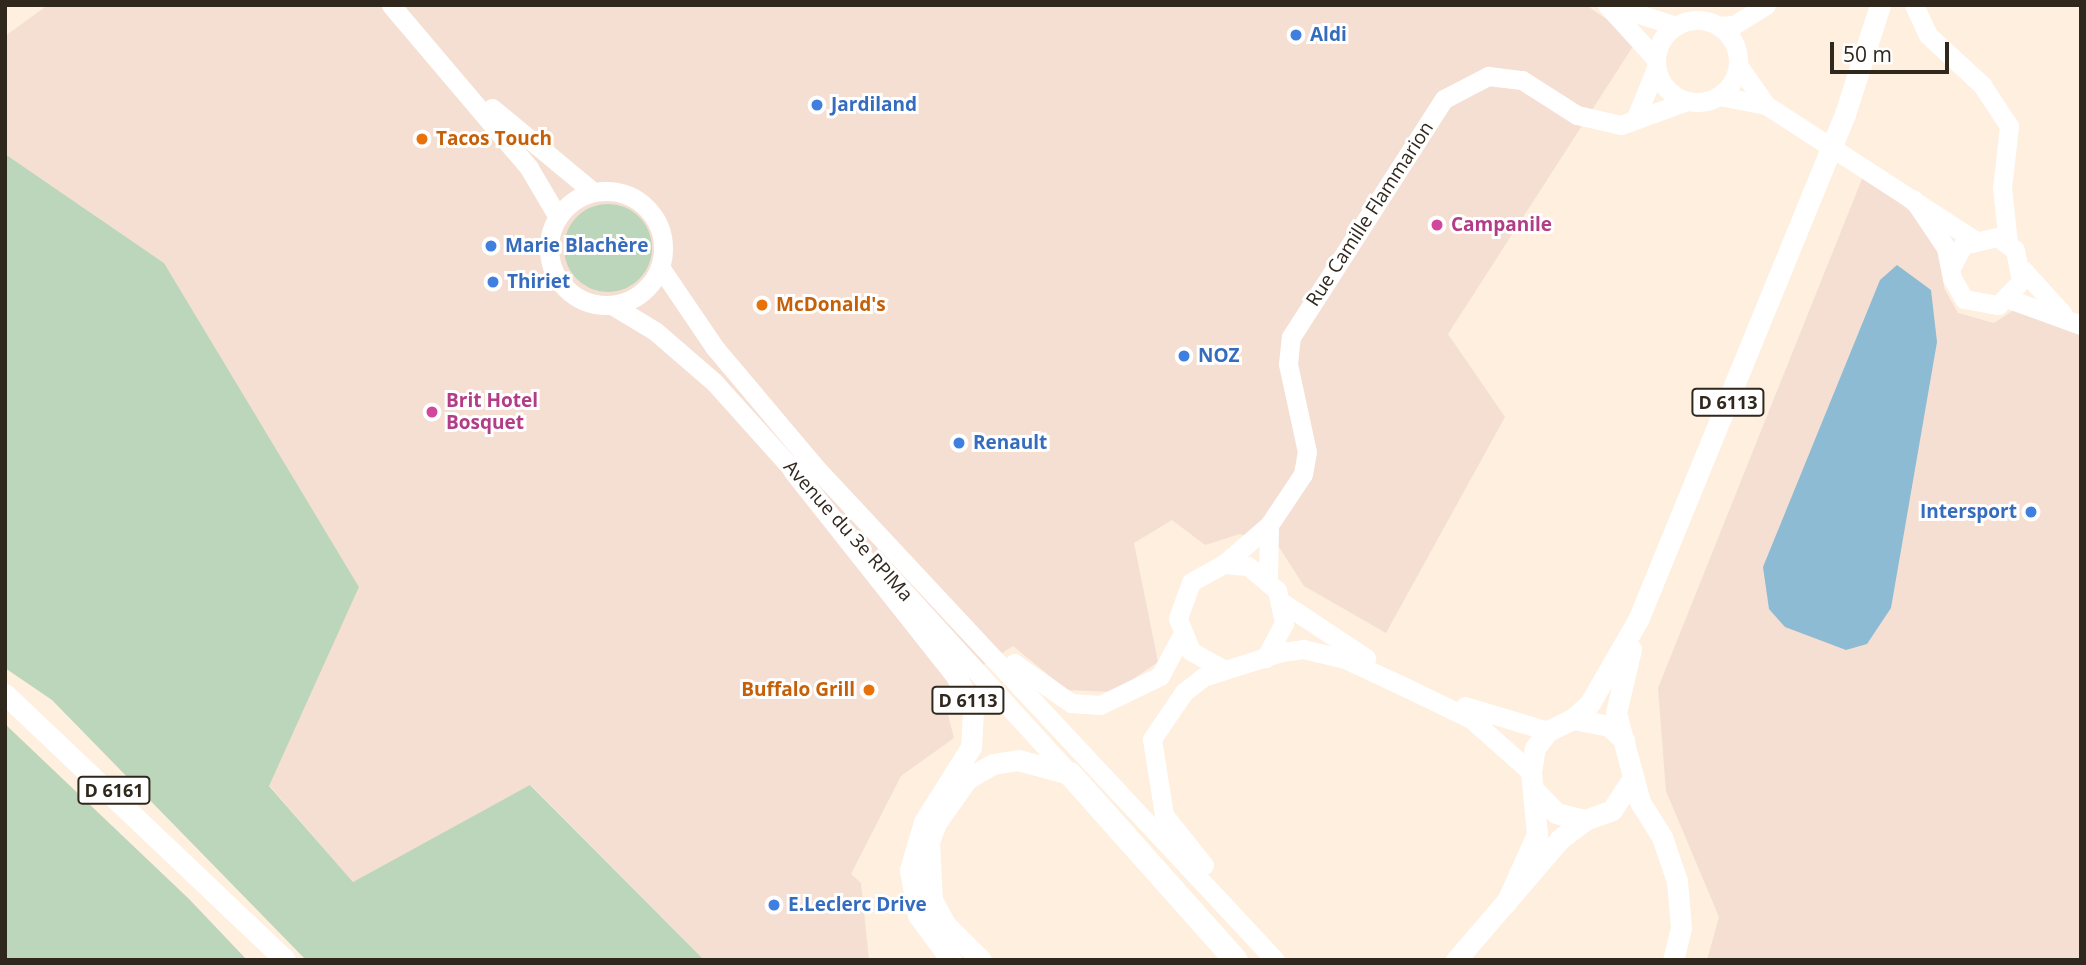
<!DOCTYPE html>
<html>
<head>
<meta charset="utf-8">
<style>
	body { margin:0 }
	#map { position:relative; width:2086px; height:965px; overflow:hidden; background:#feefdf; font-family:"Open Sans",sans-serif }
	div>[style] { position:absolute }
	.commercial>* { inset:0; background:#f5dfd3 }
	.green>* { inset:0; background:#bbd6ba }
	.round { border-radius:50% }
	.water>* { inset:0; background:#8dbbd3 }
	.secondary>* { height:19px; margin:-9.5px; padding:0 9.5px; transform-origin:9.5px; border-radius:9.5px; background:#fff }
	.secondary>.ring { margin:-9.5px; padding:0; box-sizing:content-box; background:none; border:19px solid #fff; border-radius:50% }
	.primary>* { height:21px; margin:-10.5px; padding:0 10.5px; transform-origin:10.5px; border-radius:10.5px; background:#fff }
	.highway>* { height:24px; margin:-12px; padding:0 12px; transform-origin:12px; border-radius:12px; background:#fff }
	.dots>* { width:19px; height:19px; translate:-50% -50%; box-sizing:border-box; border:4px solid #fff; border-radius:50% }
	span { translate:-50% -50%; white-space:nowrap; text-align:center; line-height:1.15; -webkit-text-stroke:6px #fff; paint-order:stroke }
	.shield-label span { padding:2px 5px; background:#fff; border:2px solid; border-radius:5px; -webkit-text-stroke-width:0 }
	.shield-label { font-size:18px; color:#30271d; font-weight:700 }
	.shop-label { font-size:19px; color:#366cbe; font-weight:700 }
	.left { translate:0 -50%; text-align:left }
	.right { translate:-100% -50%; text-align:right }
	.food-label { font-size:19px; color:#c56008; font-weight:700 }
	.street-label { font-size:19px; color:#30271d }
	.hotel-label { font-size:19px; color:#b23c85; font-weight:700 }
	.frame { position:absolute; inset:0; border:7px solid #30271d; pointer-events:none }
	.scale { position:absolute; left:1830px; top:42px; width:119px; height:32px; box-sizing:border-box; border:4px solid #30271d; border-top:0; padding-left:9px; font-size:21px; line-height:24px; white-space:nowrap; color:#30271d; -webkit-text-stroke:5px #fff; paint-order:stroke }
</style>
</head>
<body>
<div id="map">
	<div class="commercial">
		<i style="clip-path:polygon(48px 5px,1586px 5px,1637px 40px,1448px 334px,1505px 417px,1386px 633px,1304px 586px,1279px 547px,1240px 534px,1205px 545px,1172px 520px,1134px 543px,1158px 662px,1114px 692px,1067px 690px,1013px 646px,942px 692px,954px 738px,901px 776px,851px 874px,861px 883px,869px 960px,704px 960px,531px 785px,353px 882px,269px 785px,359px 587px,164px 263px,5px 154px,5px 36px)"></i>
		<i style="clip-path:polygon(1864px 174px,1917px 217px,1941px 253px,1944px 288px,1958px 313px,1994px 323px,2017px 308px,2081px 333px,2081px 960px,1707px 960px,1719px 917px,1666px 791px,1658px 688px)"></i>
	</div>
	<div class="green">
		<i style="clip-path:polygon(5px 154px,164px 263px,359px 587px,269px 786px,353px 882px,530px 785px,704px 960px,306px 960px,52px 700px,5px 668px)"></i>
		<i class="round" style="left:564px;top:204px;width:88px;height:88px"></i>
		<i style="clip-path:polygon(5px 724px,189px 899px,247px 960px,5px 960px)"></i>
	</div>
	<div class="water">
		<i style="clip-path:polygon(1897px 265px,1931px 290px,1937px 342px,1891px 608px,1867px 644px,1846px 650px,1785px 627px,1769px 609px,1763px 567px,1880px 280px)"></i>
	</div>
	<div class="secondary">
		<i style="left:391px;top:5px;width:214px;rotate:49.7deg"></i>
		<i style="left:529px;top:168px;width:57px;rotate:59.4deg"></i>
		<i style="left:1607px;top:5px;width:73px;rotate:47.8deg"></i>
		<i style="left:1914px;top:5px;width:33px;rotate:65deg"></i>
		<i style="left:1928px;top:35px;width:74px;rotate:42.8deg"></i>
		<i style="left:1982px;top:85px;width:49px;rotate:56.6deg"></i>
		<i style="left:2009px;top:126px;width:62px;rotate:96.4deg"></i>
		<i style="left:2002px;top:188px;width:54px;rotate:83.7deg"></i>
		<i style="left:1614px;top:6px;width:65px;rotate:17.9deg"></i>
		<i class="ring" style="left:1656px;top:20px;width:63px;height:63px"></i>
		<i style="left:1719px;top:26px;width:15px;rotate:-4deg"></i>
		<i style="left:1734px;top:25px;width:38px;rotate:-32deg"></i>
		<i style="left:1738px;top:65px;width:49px;rotate:55deg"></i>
		<i style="left:1719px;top:96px;width:48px;rotate:10.8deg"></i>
		<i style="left:1766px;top:105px;width:247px;rotate:32.9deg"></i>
		<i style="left:492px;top:108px;width:131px;rotate:39.7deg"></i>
		<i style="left:1635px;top:120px;width:56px;rotate:-68deg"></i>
		<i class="ring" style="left:549px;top:191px;width:95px;height:95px"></i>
		<i style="left:1913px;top:199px;width:59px;rotate:56deg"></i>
		<i style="left:1946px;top:248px;width:31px;rotate:79deg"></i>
		<i style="left:1952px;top:278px;width:24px;rotate:60deg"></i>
		<i style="left:1964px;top:299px;width:35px;rotate:10deg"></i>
		<i style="left:1998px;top:305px;width:33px;rotate:-46deg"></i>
		<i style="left:2021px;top:281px;width:32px;rotate:-101deg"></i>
		<i style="left:2015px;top:250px;width:22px;rotate:-144deg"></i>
		<i style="left:1997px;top:237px;width:35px;rotate:167deg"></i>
		<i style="left:1963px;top:245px;width:24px;rotate:118deg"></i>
		<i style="left:660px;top:267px;width:98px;rotate:55.8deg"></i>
		<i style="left:715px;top:348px;width:157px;rotate:49.9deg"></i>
		<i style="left:816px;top:468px;width:673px;rotate:46.99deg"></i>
		<i style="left:2023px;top:270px;width:59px;rotate:47.7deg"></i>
		<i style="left:2009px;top:299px;width:77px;rotate:19.9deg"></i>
		<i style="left:612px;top:305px;width:50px;rotate:31.2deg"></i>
		<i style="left:655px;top:331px;width:78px;rotate:40.8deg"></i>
		<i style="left:714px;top:382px;width:133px;rotate:48deg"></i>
		<i style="left:878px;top:563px;width:285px;rotate:47.7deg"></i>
		<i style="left:1224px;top:564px;width:60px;rotate:-40.9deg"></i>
		<i style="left:1269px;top:525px;width:61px;rotate:-56.3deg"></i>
		<i style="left:1303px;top:474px;width:22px;rotate:-80deg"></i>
		<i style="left:1307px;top:452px;width:90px;rotate:-102.2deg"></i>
		<i style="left:1288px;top:364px;width:27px;rotate:-84deg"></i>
		<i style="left:1291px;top:337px;width:283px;rotate:-57.3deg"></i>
		<i style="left:1444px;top:99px;width:50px;rotate:-27.6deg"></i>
		<i style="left:1488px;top:76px;width:34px;rotate:7deg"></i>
		<i style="left:1522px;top:80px;width:65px;rotate:32.5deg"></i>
		<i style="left:1577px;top:115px;width:45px;rotate:12.8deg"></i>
		<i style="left:1621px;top:125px;width:70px;rotate:-20deg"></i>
		<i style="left:1268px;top:579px;width:54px;rotate:-88.9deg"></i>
		<i style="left:1283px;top:603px;width:100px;rotate:33.5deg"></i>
		<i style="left:1014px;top:663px;width:70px;rotate:35.1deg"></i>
		<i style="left:1071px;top:703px;width:29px;rotate:4deg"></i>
		<i style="left:1100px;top:705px;width:67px;rotate:-25.8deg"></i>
		<i style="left:1160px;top:676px;width:47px;rotate:-61.8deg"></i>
		<i style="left:1223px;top:669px;width:37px;rotate:-151deg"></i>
		<i style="left:1191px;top:651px;width:35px;rotate:-112deg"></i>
		<i style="left:1178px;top:618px;width:38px;rotate:-70deg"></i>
		<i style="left:1191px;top:582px;width:38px;rotate:-29deg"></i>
		<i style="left:1224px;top:564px;width:24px;rotate:5deg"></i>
		<i style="left:1248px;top:566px;width:38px;rotate:40deg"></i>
		<i style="left:1277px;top:590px;width:34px;rotate:78deg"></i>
		<i style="left:1284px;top:623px;width:40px;rotate:118deg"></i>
		<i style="left:1465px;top:706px;width:87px;rotate:16.8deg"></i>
		<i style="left:1204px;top:865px;width:64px;rotate:-128.7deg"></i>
		<i style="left:1164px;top:815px;width:77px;rotate:-99deg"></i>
		<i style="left:1152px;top:739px;width:57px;rotate:-55.8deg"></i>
		<i style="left:1184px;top:692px;width:24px;rotate:-38deg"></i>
		<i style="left:1203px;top:677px;width:83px;rotate:-17.6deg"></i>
		<i style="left:1282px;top:652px;width:21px;rotate:-8deg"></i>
		<i style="left:1303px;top:649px;width:43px;rotate:13.4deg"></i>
		<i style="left:1345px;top:659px;width:68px;rotate:25.1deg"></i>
		<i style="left:1407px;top:688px;width:71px;rotate:25.8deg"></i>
		<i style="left:1471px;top:719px;width:80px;rotate:41.5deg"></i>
	</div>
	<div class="primary">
		<i style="left:793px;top:470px;width:263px;rotate:51.6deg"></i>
		<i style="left:956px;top:676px;width:38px;rotate:63deg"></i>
		<i style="left:973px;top:710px;width:37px;rotate:93deg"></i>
		<i style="left:971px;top:747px;width:89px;rotate:122.1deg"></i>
		<i style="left:924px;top:822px;width:50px;rotate:106.3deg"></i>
		<i style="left:910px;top:870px;width:46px;rotate:79.9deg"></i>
		<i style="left:918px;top:915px;width:56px;rotate:53.7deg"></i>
		<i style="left:1631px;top:649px;width:66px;rotate:103.2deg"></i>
		<i style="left:1616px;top:713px;width:92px;rotate:74.9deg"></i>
		<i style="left:1640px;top:802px;width:41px;rotate:57.8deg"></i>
		<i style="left:1662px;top:837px;width:46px;rotate:71.2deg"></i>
		<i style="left:1677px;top:881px;width:47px;rotate:85.1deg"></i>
		<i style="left:1681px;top:928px;width:33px;rotate:104deg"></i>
		<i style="left:5px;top:694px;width:386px;rotate:43.5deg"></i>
		<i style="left:1573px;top:719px;width:23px;rotate:-43deg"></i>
		<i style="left:1590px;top:703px;width:96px;rotate:-60deg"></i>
		<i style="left:1638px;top:620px;width:547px;rotate:-67.75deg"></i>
		<i style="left:1845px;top:114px;width:114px;rotate:-72.2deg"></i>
		<i style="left:1536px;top:792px;width:29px;rotate:46deg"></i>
		<i style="left:1556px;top:813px;width:30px;rotate:14deg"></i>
		<i style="left:1585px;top:820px;width:29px;rotate:-20deg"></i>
		<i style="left:1612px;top:810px;width:37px;rotate:-57deg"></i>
		<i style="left:1506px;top:903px;width:76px;rotate:-65.8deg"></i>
		<i style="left:1537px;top:834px;width:62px;rotate:-95.5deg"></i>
		<i style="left:1531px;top:772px;width:24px;rotate:-81deg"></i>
		<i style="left:1535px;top:748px;width:21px;rotate:-53deg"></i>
		<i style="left:1548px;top:731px;width:28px;rotate:-26deg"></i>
		<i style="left:1573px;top:719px;width:37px;rotate:11deg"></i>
		<i style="left:1609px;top:726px;width:21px;rotate:43deg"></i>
		<i style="left:981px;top:960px;width:51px;rotate:-135deg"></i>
		<i style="left:945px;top:924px;width:27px;rotate:-118deg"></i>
		<i style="left:932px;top:900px;width:58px;rotate:-93deg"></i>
		<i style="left:929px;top:842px;width:20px;rotate:-70deg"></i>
		<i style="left:936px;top:823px;width:54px;rotate:-54.8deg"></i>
		<i style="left:967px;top:779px;width:30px;rotate:-30deg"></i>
		<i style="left:993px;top:764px;width:25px;rotate:-9deg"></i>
		<i style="left:1018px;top:760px;width:54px;rotate:15.1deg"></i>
		<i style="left:1456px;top:960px;width:160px;rotate:-49.3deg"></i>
		<i style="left:1560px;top:839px;width:31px;rotate:-37deg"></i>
	</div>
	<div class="highway">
		<i style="left:1070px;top:774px;width:249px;rotate:48.3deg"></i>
	</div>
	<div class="dots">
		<i style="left:1296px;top:35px;background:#3f7fe0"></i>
		<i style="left:817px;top:105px;background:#3f7fe0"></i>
		<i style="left:422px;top:139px;background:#e8710a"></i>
		<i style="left:1437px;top:225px;background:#d1479c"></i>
		<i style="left:491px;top:246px;background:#3f7fe0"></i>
		<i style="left:493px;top:282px;background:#3f7fe0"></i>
		<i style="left:762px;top:305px;background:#e8710a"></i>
		<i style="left:1184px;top:356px;background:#3f7fe0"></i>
		<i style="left:432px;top:412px;background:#d1479c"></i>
		<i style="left:959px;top:443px;background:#3f7fe0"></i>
		<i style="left:2031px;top:512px;background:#3f7fe0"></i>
		<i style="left:869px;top:690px;background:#e8710a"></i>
		<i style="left:774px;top:905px;background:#3f7fe0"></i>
	</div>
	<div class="shield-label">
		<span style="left:1728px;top:402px">D 6113</span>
		<span style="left:968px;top:700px">D 6113</span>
		<span style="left:114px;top:790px">D 6161</span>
	</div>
	<div class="shop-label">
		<span class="left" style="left:1310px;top:35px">Aldi</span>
		<span class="left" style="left:831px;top:105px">Jardiland</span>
		<span class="left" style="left:505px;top:246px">Marie Blachère</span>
		<span class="left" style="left:507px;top:282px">Thiriet</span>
		<span class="left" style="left:1198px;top:356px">NOZ</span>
		<span class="left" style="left:973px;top:443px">Renault</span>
		<span class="right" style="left:2017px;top:512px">Intersport</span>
		<span class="left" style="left:788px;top:905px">E.Leclerc Drive</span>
	</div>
	<div class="food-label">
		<span class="left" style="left:436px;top:139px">Tacos Touch</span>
		<span class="left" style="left:776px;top:305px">McDonald's</span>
		<span class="right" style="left:855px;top:690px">Buffalo Grill</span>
	</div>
	<div class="street-label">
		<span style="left:1370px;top:214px;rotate:-57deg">Rue Camille Flammarion</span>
		<span style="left:848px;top:531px;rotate:48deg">Avenue du 3e RPIMa</span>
	</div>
	<div class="hotel-label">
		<span class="left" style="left:1451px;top:225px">Campanile</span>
		<span class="left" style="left:446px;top:412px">Brit Hotel<br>Bosquet</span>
	</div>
	<div class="frame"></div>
	<div class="scale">50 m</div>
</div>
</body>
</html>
